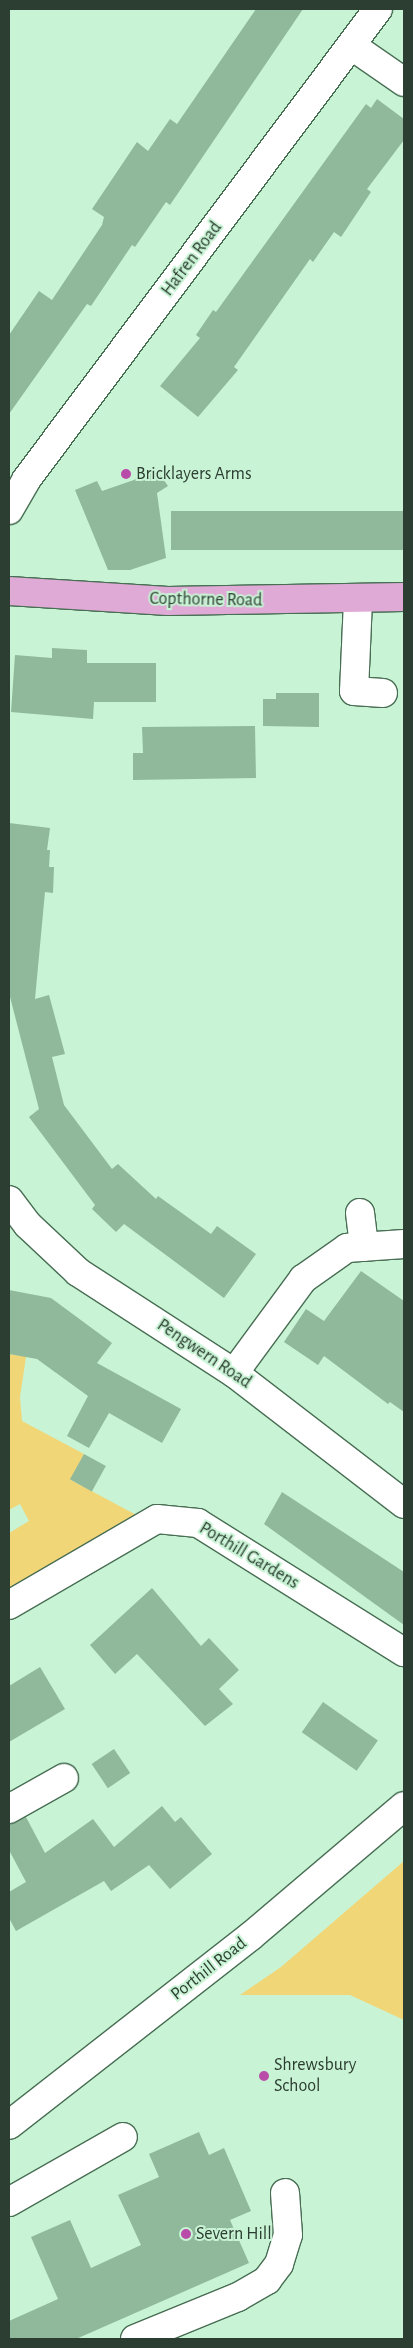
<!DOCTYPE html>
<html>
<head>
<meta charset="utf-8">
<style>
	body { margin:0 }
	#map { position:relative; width:413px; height:2348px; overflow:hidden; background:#c8f3d4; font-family:"Alegreya Sans",sans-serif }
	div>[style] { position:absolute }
	.green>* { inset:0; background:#f1d678 }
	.building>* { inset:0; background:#90b99b; transform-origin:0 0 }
	.roads { filter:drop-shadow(1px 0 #486e54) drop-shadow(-1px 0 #486e54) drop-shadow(0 1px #486e54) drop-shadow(0 -1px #486e54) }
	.minor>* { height:28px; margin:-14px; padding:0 14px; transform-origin:14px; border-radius:14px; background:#fff }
	.major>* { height:28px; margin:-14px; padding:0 14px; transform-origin:14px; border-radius:14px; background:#dfaad6 }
	.dots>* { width:14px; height:14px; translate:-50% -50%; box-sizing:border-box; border:2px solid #c8f3d4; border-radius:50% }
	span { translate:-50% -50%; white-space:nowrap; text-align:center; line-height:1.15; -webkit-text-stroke:4px #c8f3d4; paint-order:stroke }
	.street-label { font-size:18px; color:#2c3d31 }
	.poi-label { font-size:18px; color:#2c3d31 }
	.left { translate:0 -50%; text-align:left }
	.frame { position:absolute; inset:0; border:10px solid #2c3d31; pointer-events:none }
</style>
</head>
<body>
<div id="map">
	<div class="green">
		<i style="clip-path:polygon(29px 1337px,20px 1397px,22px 1421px,84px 1454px,71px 1480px,140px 1517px,9px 1588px,9px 1533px,29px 1521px,20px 1504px,9px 1510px,9px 1354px,22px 1356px)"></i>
		<i style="clip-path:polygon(404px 1861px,404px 2020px,350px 1995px,240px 1995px,281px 1967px)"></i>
	</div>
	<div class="building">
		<i style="clip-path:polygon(256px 9px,303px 9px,170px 205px,166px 202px,135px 247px,132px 245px,91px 306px,87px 304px,9px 414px,9px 335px,39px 291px,52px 300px,102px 225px,104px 217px,92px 209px,137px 142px,148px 151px,170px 119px,177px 124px)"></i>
		<i style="clip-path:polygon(377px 99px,404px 119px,404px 140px,367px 189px,371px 192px,341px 237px,334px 232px,313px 262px,310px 259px,234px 367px,238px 370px,198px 417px,160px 386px,200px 338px,196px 335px,213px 310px,216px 312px,366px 104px,371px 108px)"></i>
		<i style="clip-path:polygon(154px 466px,168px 486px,157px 493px,166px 558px,130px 570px,108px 570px,75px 490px,97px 481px,102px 491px,134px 480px)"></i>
		<i style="left:404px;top:511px;width:39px;height:233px;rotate:90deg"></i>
		<i style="clip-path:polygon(52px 648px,87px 650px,87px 663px,156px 663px,156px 702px,94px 702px,93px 719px,11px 712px,15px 655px,52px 658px)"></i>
		<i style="clip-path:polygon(276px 693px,319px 693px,319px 727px,263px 726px,263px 699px,276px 699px)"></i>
		<i style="clip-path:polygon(255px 726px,256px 778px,133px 780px,133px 753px,143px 753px,142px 727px)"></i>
		<i style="clip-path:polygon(9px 823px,50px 828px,47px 850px,50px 850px,49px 867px,54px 867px,53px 893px,45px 892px,35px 999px,49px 995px,65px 1054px,52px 1057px,64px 1105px,112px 1169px,118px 1164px,156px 1199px,158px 1196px,211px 1234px,217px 1226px,256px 1254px,224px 1298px,124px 1224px,116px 1232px,92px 1209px,95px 1205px,29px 1117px,39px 1109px,9px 993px)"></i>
		<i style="clip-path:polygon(361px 1271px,404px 1301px,404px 1412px,390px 1402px,388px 1404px,324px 1356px,318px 1365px,284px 1342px,306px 1309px,324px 1321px)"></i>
		<i style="clip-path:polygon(9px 1290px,51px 1298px,112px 1343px,97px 1363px,181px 1409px,162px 1443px,109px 1413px,89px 1448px,67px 1436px,88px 1396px,37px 1359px,9px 1354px)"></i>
		<i style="left:84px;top:1454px;width:25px;height:29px;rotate:29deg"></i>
		<i style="clip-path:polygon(282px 1492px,404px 1572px,404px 1625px,264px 1524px)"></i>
		<i style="clip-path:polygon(152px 1588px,201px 1646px,209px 1638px,239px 1670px,219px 1689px,233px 1704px,205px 1726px,137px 1654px,115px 1674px,90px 1645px)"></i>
		<i style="clip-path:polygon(40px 1667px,65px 1709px,9px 1742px,9px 1686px)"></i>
		<i style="left:323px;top:1702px;width:67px;height:37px;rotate:35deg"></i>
		<i style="left:114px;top:1749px;width:29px;height:27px;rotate:56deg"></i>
		<i style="clip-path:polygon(162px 1806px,175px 1822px,181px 1817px,212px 1854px,170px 1889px,149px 1865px,111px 1891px,104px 1881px,16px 1931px,9px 1918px,9px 1892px,26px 1882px,9px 1850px,9px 1825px,26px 1817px,45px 1853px,93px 1819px,114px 1847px)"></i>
		<i style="clip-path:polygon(199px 2132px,209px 2155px,224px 2148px,251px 2211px,230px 2220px,249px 2263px,76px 2339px,9px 2339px,9px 2321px,58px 2299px,31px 2237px,70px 2220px,91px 2268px,141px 2245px,118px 2195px,159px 2177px,149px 2154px)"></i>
	</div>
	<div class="roads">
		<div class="minor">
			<i style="left:352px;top:46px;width:63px;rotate:34.7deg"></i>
			<i style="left:9px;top:510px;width:34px;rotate:-60deg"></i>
			<i style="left:26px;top:480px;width:588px;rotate:-53.23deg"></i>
			<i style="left:358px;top:600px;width:91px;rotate:92.5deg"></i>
			<i style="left:354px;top:691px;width:29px;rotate:4deg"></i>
			<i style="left:9px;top:1200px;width:31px;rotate:53deg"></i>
			<i style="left:28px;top:1225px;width:69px;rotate:43.2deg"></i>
			<i style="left:78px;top:1272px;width:186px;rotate:32.9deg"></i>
			<i style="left:234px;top:1373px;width:215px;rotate:37.6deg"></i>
			<i style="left:360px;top:1213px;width:34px;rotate:83deg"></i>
			<i style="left:234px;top:1373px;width:117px;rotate:-53.7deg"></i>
			<i style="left:303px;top:1279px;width:54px;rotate:-35.2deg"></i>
			<i style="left:347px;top:1248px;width:57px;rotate:-4deg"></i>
			<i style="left:9px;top:1605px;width:171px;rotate:-30.2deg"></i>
			<i style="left:157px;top:1519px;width:41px;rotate:5.6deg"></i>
			<i style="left:198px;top:1523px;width:243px;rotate:32.1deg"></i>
			<i style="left:9px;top:1809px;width:63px;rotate:-29.4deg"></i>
			<i style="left:9px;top:2125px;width:308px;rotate:-38deg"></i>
			<i style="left:252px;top:1935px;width:199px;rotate:-40.3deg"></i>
			<i style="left:9px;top:2202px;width:131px;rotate:-29.7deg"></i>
			<i style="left:135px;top:2339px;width:111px;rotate:-22.2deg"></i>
			<i style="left:238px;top:2297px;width:34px;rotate:-30deg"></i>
			<i style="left:267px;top:2280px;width:20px;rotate:-53deg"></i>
			<i style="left:279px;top:2264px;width:30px;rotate:-73deg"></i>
			<i style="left:288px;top:2235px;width:42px;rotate:-94.1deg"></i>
		</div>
		<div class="major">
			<i style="left:9px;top:591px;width:159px;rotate:3.6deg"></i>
			<i style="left:168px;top:601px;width:236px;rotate:-1deg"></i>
		</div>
	</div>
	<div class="dots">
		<i style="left:126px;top:474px;background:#b94ba9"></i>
		<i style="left:264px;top:2076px;background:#b94ba9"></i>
		<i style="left:186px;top:2234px;background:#b94ba9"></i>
	</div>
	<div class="street-label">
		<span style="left:192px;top:259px;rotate:-53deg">Hafren Road</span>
		<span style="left:206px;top:600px;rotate:1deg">Copthorne Road</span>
		<span style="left:204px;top:1354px;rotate:34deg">Pengwern Road</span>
		<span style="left:249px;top:1556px;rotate:31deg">Porthill Gardens</span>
		<span style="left:209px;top:1969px;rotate:-38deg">Porthill Road</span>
	</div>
	<div class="poi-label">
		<span class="left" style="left:136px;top:474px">Bricklayers Arms</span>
		<span class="left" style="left:274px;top:2076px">Shrewsbury<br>School</span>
		<span class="left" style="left:196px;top:2234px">Severn Hill</span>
	</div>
	<div class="frame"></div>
</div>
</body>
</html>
